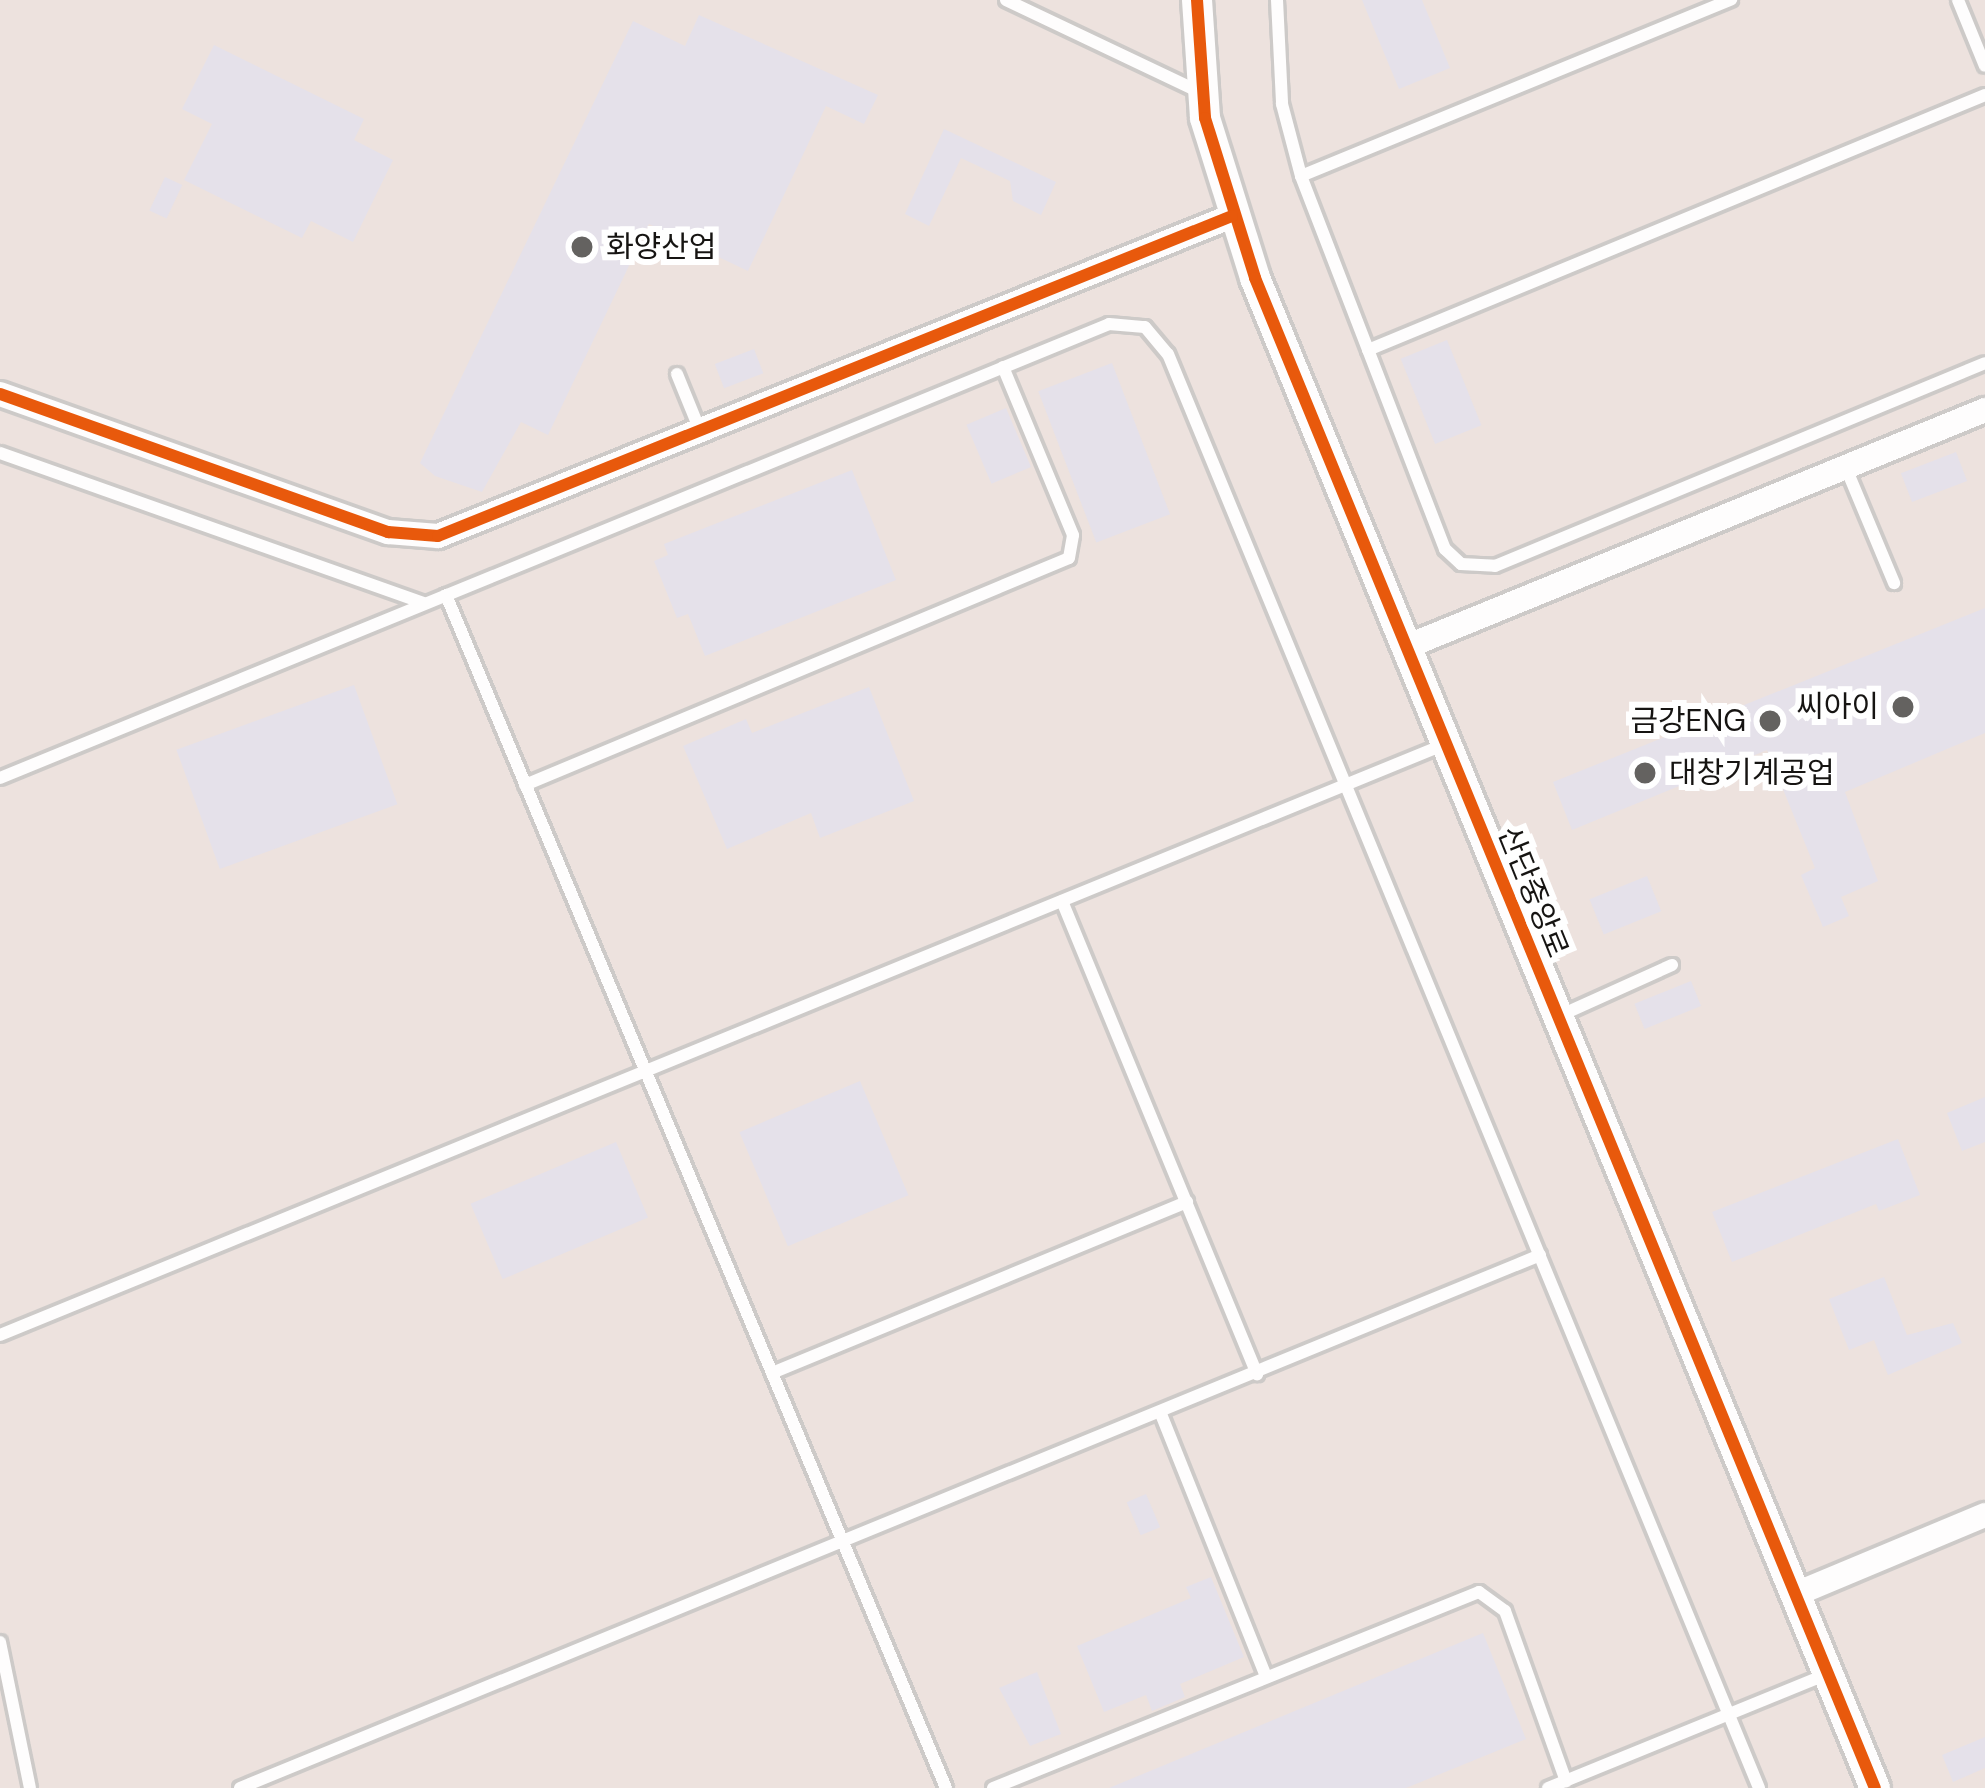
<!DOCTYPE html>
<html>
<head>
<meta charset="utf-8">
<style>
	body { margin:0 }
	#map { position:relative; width:1985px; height:1788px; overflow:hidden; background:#f6f2f0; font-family:"DM Sans","Noto Sans KR",sans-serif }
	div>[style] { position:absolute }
	.built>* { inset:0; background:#ede2de; transform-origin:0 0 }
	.building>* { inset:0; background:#e5e1ea; transform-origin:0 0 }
	.roads { filter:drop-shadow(3px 0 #cdcac8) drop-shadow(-3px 0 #cdcac8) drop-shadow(0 3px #cdcac8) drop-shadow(0 -3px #cdcac8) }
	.service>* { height:12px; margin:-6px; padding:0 6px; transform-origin:6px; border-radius:6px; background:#fefdfd }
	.minor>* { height:24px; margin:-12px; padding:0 12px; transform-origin:12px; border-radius:12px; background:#fefdfd }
	.tertiary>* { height:30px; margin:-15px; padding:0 15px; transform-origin:15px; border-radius:15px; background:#fefdfd }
	.cycleway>* { height:12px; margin:-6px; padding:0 6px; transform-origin:6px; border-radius:6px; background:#e8590c }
	.dots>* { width:33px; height:33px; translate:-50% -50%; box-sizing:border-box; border:6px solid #fff; border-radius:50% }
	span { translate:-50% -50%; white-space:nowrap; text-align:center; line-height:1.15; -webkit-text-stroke:12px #fff; paint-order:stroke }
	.poi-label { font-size:30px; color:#161412 }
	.left { translate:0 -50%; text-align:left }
	.right { translate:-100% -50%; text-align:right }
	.street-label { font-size:30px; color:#161412 }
</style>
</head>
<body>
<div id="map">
	<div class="built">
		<i style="left:0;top:0;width:1985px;height:1788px"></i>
	</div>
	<div class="building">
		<i style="clip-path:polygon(1362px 0,1422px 0,1450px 68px,1399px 89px)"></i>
		<i style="clip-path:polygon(699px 15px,878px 95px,864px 124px,826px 106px,748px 271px,649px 224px,548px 435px,521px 422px,482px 492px,435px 476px,420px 463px,633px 21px,685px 46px)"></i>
		<i style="clip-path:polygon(214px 45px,364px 119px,354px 140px,393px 160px,353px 242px,311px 221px,302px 238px,184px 180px,212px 124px,182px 109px)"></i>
		<i style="clip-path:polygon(944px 129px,1056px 182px,1041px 215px,1013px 201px,1010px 181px,961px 158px,929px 226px,905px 214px)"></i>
		<i style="left:165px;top:177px;width:19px;height:37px;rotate:25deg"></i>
		<i style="left:1447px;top:340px;width:92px;height:50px;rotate:68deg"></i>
		<i style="left:754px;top:349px;width:26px;height:42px;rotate:69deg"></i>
		<i style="left:1112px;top:363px;width:162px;height:79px;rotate:69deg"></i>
		<i style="left:1006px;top:408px;width:64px;height:43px;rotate:67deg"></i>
		<i style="left:1956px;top:452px;width:31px;height:59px;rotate:69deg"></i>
		<i style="clip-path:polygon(852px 470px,896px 580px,705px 656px,688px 614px,677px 618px,654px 561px,668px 555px,664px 544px)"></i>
		<i style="clip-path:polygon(1985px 608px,1985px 733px,1845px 792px,1878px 881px,1841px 897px,1849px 916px,1823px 927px,1801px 875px,1815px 868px,1767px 750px,1572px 830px,1553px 782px)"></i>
		<i style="left:354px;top:685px;width:127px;height:189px;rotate:70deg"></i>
		<i style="clip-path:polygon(869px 687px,914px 801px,820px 838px,811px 813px,727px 849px,683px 746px,746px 719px,752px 733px)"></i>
		<i style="left:1647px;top:876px;width:38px;height:62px;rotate:68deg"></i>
		<i style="left:1691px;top:981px;width:27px;height:61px;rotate:68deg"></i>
		<i style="left:860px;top:1081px;width:124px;height:131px;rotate:67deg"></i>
		<i style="clip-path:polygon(1985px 1097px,1985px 1142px,1962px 1151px,1947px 1113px)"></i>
		<i style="clip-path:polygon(1898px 1139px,1920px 1195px,1879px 1211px,1876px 1204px,1732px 1262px,1712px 1212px)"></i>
		<i style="left:616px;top:1142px;width:82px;height:158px;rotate:67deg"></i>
		<i style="clip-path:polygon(1884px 1277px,1907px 1335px,1953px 1323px,1962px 1343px,1888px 1375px,1874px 1340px,1849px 1350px,1829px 1299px)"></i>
		<i style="left:1146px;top:1494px;width:36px;height:21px;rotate:67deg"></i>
		<i style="clip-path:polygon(1211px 1577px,1244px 1657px,1180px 1684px,1185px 1697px,1152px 1711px,1146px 1695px,1104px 1712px,1077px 1646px,1191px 1598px,1186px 1587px)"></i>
		<i style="clip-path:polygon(1483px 1633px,1526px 1739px,1406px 1788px,1109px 1788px)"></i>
		<i style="clip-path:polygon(1037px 1672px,1061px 1734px,1030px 1746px,999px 1688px)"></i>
		<i style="clip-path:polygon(1985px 1737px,1985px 1768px,1953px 1782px,1942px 1755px)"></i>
	</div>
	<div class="roads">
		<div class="service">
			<i style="left:1006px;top:0;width:215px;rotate:25.4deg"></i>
			<i style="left:1277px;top:0;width:104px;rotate:87.2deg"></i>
			<i style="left:1282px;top:104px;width:74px;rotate:75.2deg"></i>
			<i style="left:1301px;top:176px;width:400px;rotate:68.9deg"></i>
			<i style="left:1445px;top:549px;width:22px;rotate:43deg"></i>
			<i style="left:1461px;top:564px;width:34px;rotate:3deg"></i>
			<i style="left:1495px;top:566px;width:530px;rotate:-22.5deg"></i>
			<i style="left:1958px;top:0;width:71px;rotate:67.8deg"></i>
			<i style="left:1301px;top:176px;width:465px;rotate:-22.3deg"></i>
			<i style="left:1368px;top:350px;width:668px;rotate:-22.45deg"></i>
			<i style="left:677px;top:374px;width:64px;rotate:67.9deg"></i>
			<i style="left:0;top:453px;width:449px;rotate:19.5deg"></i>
			<i style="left:1846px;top:468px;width:125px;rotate:67.3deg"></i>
			<i style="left:446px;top:595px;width:1294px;rotate:67.26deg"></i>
			<i style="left:0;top:778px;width:1198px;rotate:-22.26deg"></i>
			<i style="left:1109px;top:324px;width:36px;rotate:5deg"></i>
			<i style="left:1145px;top:327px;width:35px;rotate:50deg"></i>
			<i style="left:1168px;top:354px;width:1551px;rotate:67.6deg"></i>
			<i style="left:525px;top:785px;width:589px;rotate:-22.65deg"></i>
			<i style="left:1069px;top:558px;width:23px;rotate:-80deg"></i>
			<i style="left:1073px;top:535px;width:182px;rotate:-112.6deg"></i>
			<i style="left:1062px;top:901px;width:512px;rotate:67.6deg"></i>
			<i style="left:1559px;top:1016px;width:124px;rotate:-24.3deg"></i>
			<i style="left:0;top:1335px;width:1559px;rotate:-22.24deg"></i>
			<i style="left:772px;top:1373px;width:449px;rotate:-22.4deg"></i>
			<i style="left:1161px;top:1414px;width:282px;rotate:68.2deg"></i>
			<i style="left:0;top:1642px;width:149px;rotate:78.4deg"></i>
			<i style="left:240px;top:1788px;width:1405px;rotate:-22.29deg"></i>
			<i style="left:993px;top:1788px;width:524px;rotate:-21.96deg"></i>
			<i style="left:1479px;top:1592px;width:32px;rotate:36deg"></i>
			<i style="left:1505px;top:1611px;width:181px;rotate:70.3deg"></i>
			<i style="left:1548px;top:1788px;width:301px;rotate:-22.2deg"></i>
		</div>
		<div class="minor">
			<i style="left:0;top:394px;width:412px;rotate:19.6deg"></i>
			<i style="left:388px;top:532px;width:50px;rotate:4.6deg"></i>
			<i style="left:438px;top:536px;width:856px;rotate:-21.95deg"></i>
			<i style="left:1406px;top:647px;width:626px;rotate:-22.26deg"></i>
			<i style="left:1796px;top:1594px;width:205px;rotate:-22.7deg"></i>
		</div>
		<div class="tertiary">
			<i style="left:1197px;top:0;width:118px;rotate:86.1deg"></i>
			<i style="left:1205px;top:118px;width:168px;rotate:72.6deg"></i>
			<i style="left:1255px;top:278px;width:1632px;rotate:67.68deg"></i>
		</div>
	</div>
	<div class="cycleway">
		<i style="left:1197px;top:0;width:118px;rotate:86.1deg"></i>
		<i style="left:1205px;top:118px;width:168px;rotate:72.6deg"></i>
		<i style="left:1255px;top:278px;width:1632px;rotate:67.68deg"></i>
		<i style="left:0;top:394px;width:412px;rotate:19.6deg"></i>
		<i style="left:388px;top:532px;width:50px;rotate:4.6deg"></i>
		<i style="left:438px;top:536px;width:856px;rotate:-21.95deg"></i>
	</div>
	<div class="dots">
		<i style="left:582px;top:247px;background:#646260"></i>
		<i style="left:1903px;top:707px;background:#646260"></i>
		<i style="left:1770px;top:721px;background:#646260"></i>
		<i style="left:1645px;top:773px;background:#646260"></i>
	</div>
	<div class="poi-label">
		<span class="left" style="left:606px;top:247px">화양산업</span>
		<span class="right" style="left:1879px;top:707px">씨아이</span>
		<span class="right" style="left:1746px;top:721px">금강ENG</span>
		<span class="left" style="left:1669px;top:773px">대창기계공업</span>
	</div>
	<div class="street-label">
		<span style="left:1533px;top:892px;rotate:68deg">산단중앙로</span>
	</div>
</div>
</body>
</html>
